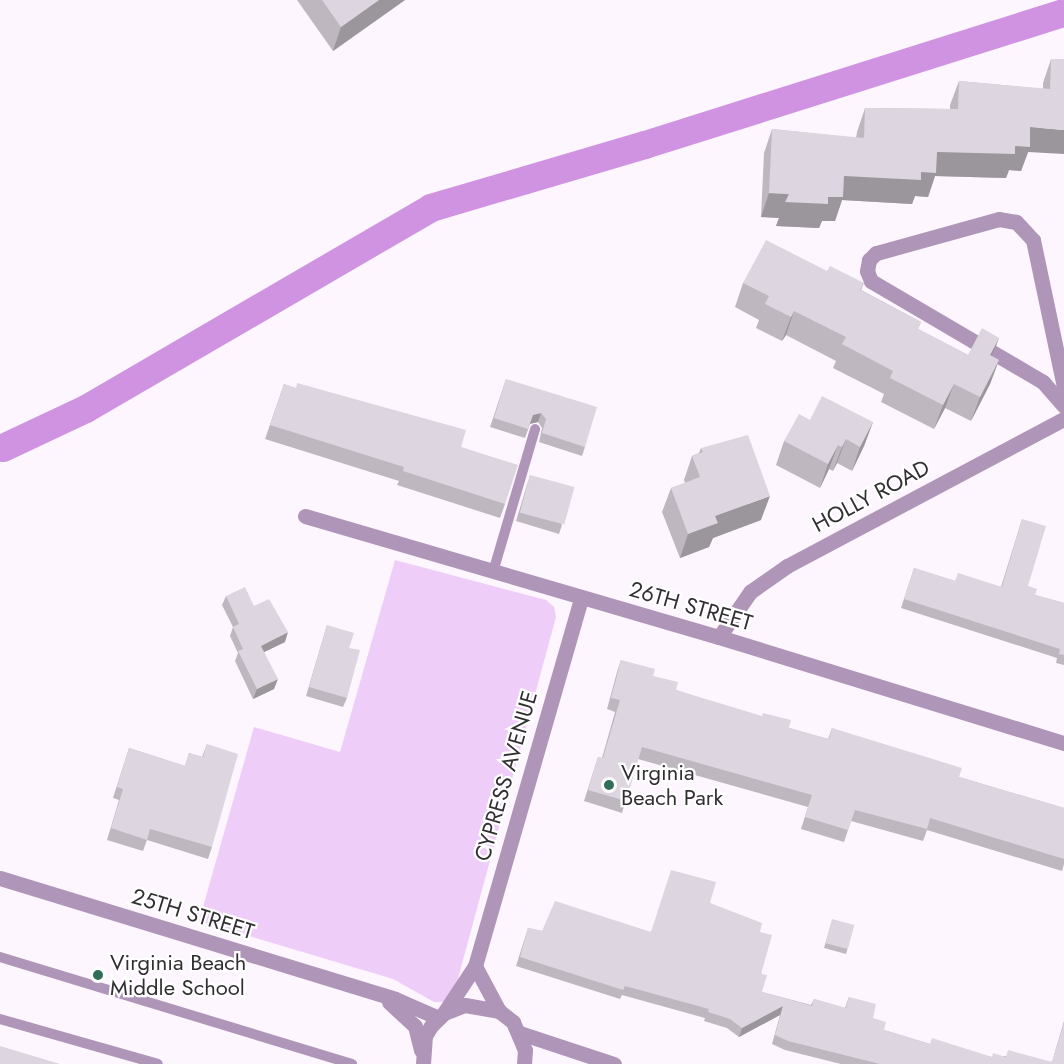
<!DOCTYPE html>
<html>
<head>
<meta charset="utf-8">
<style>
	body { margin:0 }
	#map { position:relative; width:1064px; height:1064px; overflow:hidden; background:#fdf6ff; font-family:Jost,sans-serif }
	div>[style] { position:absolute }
	.green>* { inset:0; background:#eecef8 }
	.canal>* { height:28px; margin:-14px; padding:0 14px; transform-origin:14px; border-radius:14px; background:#cf93e1 }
	.lane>* { height:10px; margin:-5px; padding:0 5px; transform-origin:5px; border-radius:5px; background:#af95b8 }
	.street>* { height:15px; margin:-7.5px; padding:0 7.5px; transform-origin:7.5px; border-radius:7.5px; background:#af95b8 }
	.wall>* { inset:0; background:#beb7c0 }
	.shaded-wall>* { inset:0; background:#9b959c }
	.building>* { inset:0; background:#ddd5df; transform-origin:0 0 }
	.dots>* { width:16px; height:16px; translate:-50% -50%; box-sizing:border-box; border:3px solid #fff; border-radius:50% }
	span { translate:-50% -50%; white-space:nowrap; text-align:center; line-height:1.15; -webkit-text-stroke:4.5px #fff; paint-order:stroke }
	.street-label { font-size:22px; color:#322f33 }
	.poi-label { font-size:22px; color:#322f33 }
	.left { translate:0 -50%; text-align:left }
</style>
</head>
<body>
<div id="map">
	<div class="green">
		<i style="clip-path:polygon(395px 560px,546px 600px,554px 607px,556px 617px,456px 986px,443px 1002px,434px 1002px,393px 979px,199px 921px,254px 727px,340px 752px)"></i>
	</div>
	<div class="canal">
		<i style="left:3px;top:448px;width:92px;rotate:-25.2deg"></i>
		<i style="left:86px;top:409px;width:399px;rotate:-30.2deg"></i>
		<i style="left:431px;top:208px;width:223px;rotate:-16.4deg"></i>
		<i style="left:645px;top:145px;width:439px;rotate:-17.5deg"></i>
	</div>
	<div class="lane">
		<i style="left:493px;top:572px;width:149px;rotate:-73.6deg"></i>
		<i style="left:0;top:957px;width:368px;rotate:16.9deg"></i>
		<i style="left:0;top:1019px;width:164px;rotate:15.9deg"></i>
	</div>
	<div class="street">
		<i style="left:1064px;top:387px;width:150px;rotate:-101.9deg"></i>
		<i style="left:1033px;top:240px;width:25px;rotate:-133deg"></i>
		<i style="left:1016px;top:222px;width:17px;rotate:-170deg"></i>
		<i style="left:999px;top:219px;width:128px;rotate:164.5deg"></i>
		<i style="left:876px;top:253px;width:10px;rotate:135deg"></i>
		<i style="left:869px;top:260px;width:11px;rotate:100deg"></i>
		<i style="left:867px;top:271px;width:11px;rotate:68deg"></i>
		<i style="left:871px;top:281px;width:199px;rotate:30.4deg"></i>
		<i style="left:1043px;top:382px;width:32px;rotate:49deg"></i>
		<i style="left:305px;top:516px;width:431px;rotate:16.3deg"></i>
		<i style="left:719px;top:637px;width:361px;rotate:17.1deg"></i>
		<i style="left:719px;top:637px;width:55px;rotate:-55.4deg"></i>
		<i style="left:750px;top:592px;width:45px;rotate:-35.1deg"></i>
		<i style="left:787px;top:566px;width:314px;rotate:-28deg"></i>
		<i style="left:0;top:878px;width:413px;rotate:17deg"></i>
		<i style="left:395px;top:999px;width:48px;rotate:23.4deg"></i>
		<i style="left:475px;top:966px;width:383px;rotate:-73.9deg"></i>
		<i style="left:389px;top:1002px;width:35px;rotate:43deg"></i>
		<i style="left:415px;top:1026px;width:25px;rotate:76deg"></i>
		<i style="left:444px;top:1013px;width:56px;rotate:-56.6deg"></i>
		<i style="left:475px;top:966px;width:51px;rotate:61.9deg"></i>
		<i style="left:520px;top:1033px;width:99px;rotate:18.3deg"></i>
		<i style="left:423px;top:1064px;width:28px;rotate:-86deg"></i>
		<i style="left:425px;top:1036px;width:12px;rotate:-59deg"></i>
		<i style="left:431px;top:1026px;width:18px;rotate:-45deg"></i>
		<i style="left:444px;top:1013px;width:22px;rotate:-21deg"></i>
		<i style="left:465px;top:1005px;width:35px;rotate:10deg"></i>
		<i style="left:499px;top:1011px;width:18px;rotate:38deg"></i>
		<i style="left:513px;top:1022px;width:30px;rotate:67deg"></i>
		<i style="left:525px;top:1050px;width:14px;rotate:94deg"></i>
	</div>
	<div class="wall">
		<i style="clip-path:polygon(297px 0,405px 0,333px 51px)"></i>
		<i style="clip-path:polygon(1051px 59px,1064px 59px,1021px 171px,1009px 170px,1006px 178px,935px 176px,928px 197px,915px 196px,912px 204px,842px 200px,835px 221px,822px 221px,819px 228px,776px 226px,779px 218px,761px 217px,764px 153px,772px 129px,856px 138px,857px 132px,865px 108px,950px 109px,950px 105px,959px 81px,1043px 89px,1043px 83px)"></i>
		<i style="clip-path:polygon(827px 271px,864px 283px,861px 290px,921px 322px,918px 329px,968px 355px,999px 338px,992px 356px,999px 360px,990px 384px,971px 421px,945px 408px,934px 429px,881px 402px,884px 394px,833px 368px,836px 361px,786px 335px,782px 341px,756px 328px,759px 320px,735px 307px,743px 283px)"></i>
		<i style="clip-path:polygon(506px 379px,585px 447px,582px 456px,539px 442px,542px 428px,538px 422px,530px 424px,525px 438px,490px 427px)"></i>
		<i style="clip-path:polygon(284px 384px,461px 447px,505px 504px,500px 518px,397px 485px,399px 481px,265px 439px)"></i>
		<i style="clip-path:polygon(810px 420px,873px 422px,864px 446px,852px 471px,837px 463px,833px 471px,829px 469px,820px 488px,776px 465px,784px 441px)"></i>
		<i style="clip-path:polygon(701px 448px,761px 520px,713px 538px,709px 547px,680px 558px,662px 512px,671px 488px,685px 483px,684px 480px,692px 456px,699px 453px)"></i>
		<i style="clip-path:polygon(530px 475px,562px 525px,559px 534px,516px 521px)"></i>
		<i style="clip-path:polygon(1022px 519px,1028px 586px,1035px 595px,1064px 603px,1064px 665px,1056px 663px,1057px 658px,901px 608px,914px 568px,955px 581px,1001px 587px)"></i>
		<i style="clip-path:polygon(226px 596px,285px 642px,264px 652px,274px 689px,253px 699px,235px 661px,238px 653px,230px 636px,233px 627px,222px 605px)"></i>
		<i style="clip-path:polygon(327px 625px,349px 648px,347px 698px,343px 707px,306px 696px)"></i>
		<i style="clip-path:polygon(621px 660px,653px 676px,676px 690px,789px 728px,828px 739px,832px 728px,959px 777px,1064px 808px,1064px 864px,1062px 871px,927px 830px,923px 841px,851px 821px,844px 842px,801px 829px,808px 807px,638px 759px,622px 813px,584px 801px,598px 757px,602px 758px,615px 712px,607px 709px,617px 672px)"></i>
		<i style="clip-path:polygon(207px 744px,212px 847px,208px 859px,147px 840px,143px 851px,107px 840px,119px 800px,113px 798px,129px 748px,185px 766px,189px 753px,202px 757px)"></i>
		<i style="clip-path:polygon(710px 903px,760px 932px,762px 992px,811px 1005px,814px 999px,845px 1008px,849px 997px,873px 1018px,884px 1030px,930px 1044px,992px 1057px,1005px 1056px,1052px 1062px,1064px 1021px,1064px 1064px,841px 1064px,785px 1050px,772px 1044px,780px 1015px,739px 1037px,727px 1028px,704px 1021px,705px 1018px,622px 995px,620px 999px,516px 966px,528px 928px,542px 931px,650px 932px)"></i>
		<i style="clip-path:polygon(831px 924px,854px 925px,846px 954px,824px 948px)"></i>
	</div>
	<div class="shaded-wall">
		<i style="clip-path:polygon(379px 0,405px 0,333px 51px,341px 27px)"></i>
		<i style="clip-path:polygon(1030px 127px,1064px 130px,1064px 154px,1028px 152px,1021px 171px,1009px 170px,1006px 178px,935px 176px,928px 197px,915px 196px,912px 204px,842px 200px,835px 221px,822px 221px,819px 228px,776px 226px,779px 218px,761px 217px,769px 193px,828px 197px,844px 176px,921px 172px,937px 152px,1015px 146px)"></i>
		<i style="clip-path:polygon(794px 311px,786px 335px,782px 341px,791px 317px)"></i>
		<i style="clip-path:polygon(999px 338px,990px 362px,990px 355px)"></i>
		<i style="clip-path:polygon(999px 360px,990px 384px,971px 421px,980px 397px)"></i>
		<i style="clip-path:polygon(954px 384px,945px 408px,934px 429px,943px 405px)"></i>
		<i style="clip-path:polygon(541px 413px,538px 422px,529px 424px,533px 415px)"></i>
		<i style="clip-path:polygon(873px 422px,864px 446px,852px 471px,860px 447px)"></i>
		<i style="clip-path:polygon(846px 439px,837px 463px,833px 471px,842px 447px)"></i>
		<i style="clip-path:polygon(838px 445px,829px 469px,820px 488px,828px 464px)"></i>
		<i style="clip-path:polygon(770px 496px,761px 520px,713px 538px,709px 547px,680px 558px,688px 534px,715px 516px)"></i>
		<i style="clip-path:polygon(288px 632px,285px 642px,258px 655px,261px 646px)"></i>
		<i style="clip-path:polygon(278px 679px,274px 689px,253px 699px,257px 689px)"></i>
		<i style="clip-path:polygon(783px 1006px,780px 1015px,739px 1037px,742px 1028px)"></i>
	</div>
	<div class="building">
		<i style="clip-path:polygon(322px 0,379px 0,341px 27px)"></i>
		<i style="clip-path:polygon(1051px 59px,1064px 59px,1064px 130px,1030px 127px,1030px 147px,1015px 146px,1015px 154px,937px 152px,936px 173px,921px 172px,921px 180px,844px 176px,843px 197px,828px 197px,828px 204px,785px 202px,789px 194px,769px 193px,772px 129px,864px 138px,865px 108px,958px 109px,959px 81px,1050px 89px)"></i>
		<i style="clip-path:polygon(766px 240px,827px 271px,830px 266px,864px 283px,860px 290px,921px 322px,918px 329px,968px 355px,982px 328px,999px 338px,990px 355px,999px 360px,980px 397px,954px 384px,943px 405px,890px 378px,893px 371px,842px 344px,846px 337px,794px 311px,791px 317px,765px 304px,769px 296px,743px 283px)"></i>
		<i style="clip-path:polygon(506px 379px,597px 407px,585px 447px,542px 433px,546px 419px,541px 413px,533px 415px,528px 429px,494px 418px)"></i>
		<i style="clip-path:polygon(297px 383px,466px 430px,461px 447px,518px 465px,505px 504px,403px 471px,404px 467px,270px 425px,284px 384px,296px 388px)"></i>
		<i style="clip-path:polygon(822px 396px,873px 422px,860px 447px,846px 439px,842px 447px,838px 445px,828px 464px,784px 441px,799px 414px,810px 420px)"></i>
		<i style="clip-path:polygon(748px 435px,770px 496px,715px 516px,718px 523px,688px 534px,671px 488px,700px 477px,692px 456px,703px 452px,701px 448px)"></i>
		<i style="left:530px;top:475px;width:46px;height:39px;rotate:15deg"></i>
		<i style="clip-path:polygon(1022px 519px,1046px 526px,1028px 586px,1037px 589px,1035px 595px,1064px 603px,1064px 655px,1059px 654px,1060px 649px,904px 599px,914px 568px,955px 581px,958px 573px,1002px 587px)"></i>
		<i style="clip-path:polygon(245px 587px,254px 606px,269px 599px,288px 632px,261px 646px,278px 679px,257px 689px,238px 651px,243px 649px,233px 627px,239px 624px,226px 596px)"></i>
		<i style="clip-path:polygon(327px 625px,354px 633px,349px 648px,360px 650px,347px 698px,309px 687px)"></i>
		<i style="clip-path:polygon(621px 660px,655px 669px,653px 676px,678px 682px,676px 690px,762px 716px,763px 713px,791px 720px,789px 728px,829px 739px,832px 728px,962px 768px,959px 777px,1064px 808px,1064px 859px,930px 818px,927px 829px,855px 810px,848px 830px,805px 817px,812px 795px,642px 747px,626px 801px,588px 790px,598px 757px,603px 758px,620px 700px,611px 698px)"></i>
		<i style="clip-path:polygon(207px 744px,238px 754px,212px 847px,150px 829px,147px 840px,111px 828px,123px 789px,117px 787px,129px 748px,185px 766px,189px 753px,203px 757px)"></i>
		<i style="clip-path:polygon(671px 870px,716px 882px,710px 903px,762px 923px,760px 932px,772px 935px,761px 974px,767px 975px,762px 992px,812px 1006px,814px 999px,846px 1008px,849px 997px,876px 1004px,873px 1018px,886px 1022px,884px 1030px,930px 1044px,932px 1038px,992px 1057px,993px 1053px,1006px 1057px,1008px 1050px,1052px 1062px,1064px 1023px,1064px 1064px,880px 1064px,788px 1041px,775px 1035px,783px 1006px,742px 1028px,730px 1019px,708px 1012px,709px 1009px,625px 986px,623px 990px,520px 957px,528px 928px,542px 931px,555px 901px,651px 932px)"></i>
		<i style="left:832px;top:919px;width:23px;height:25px;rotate:15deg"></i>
		<i style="clip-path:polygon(0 1046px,60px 1064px,0 1064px)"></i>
	</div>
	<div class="dots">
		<i style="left:609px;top:785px;background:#316d58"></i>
		<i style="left:98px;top:975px;background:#316d58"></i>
	</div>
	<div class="street-label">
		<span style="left:871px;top:496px;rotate:-28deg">HOLLY ROAD</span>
		<span style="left:691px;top:606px;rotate:16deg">26TH STREET</span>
		<span style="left:506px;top:776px;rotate:-74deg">CYPRESS AVENUE</span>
		<span style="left:193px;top:914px;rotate:17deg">25TH STREET</span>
	</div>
	<div class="poi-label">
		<span class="left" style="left:621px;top:785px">Virginia<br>Beach Park</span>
		<span class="left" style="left:110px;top:975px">Virginia Beach<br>Middle School</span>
	</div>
</div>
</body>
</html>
